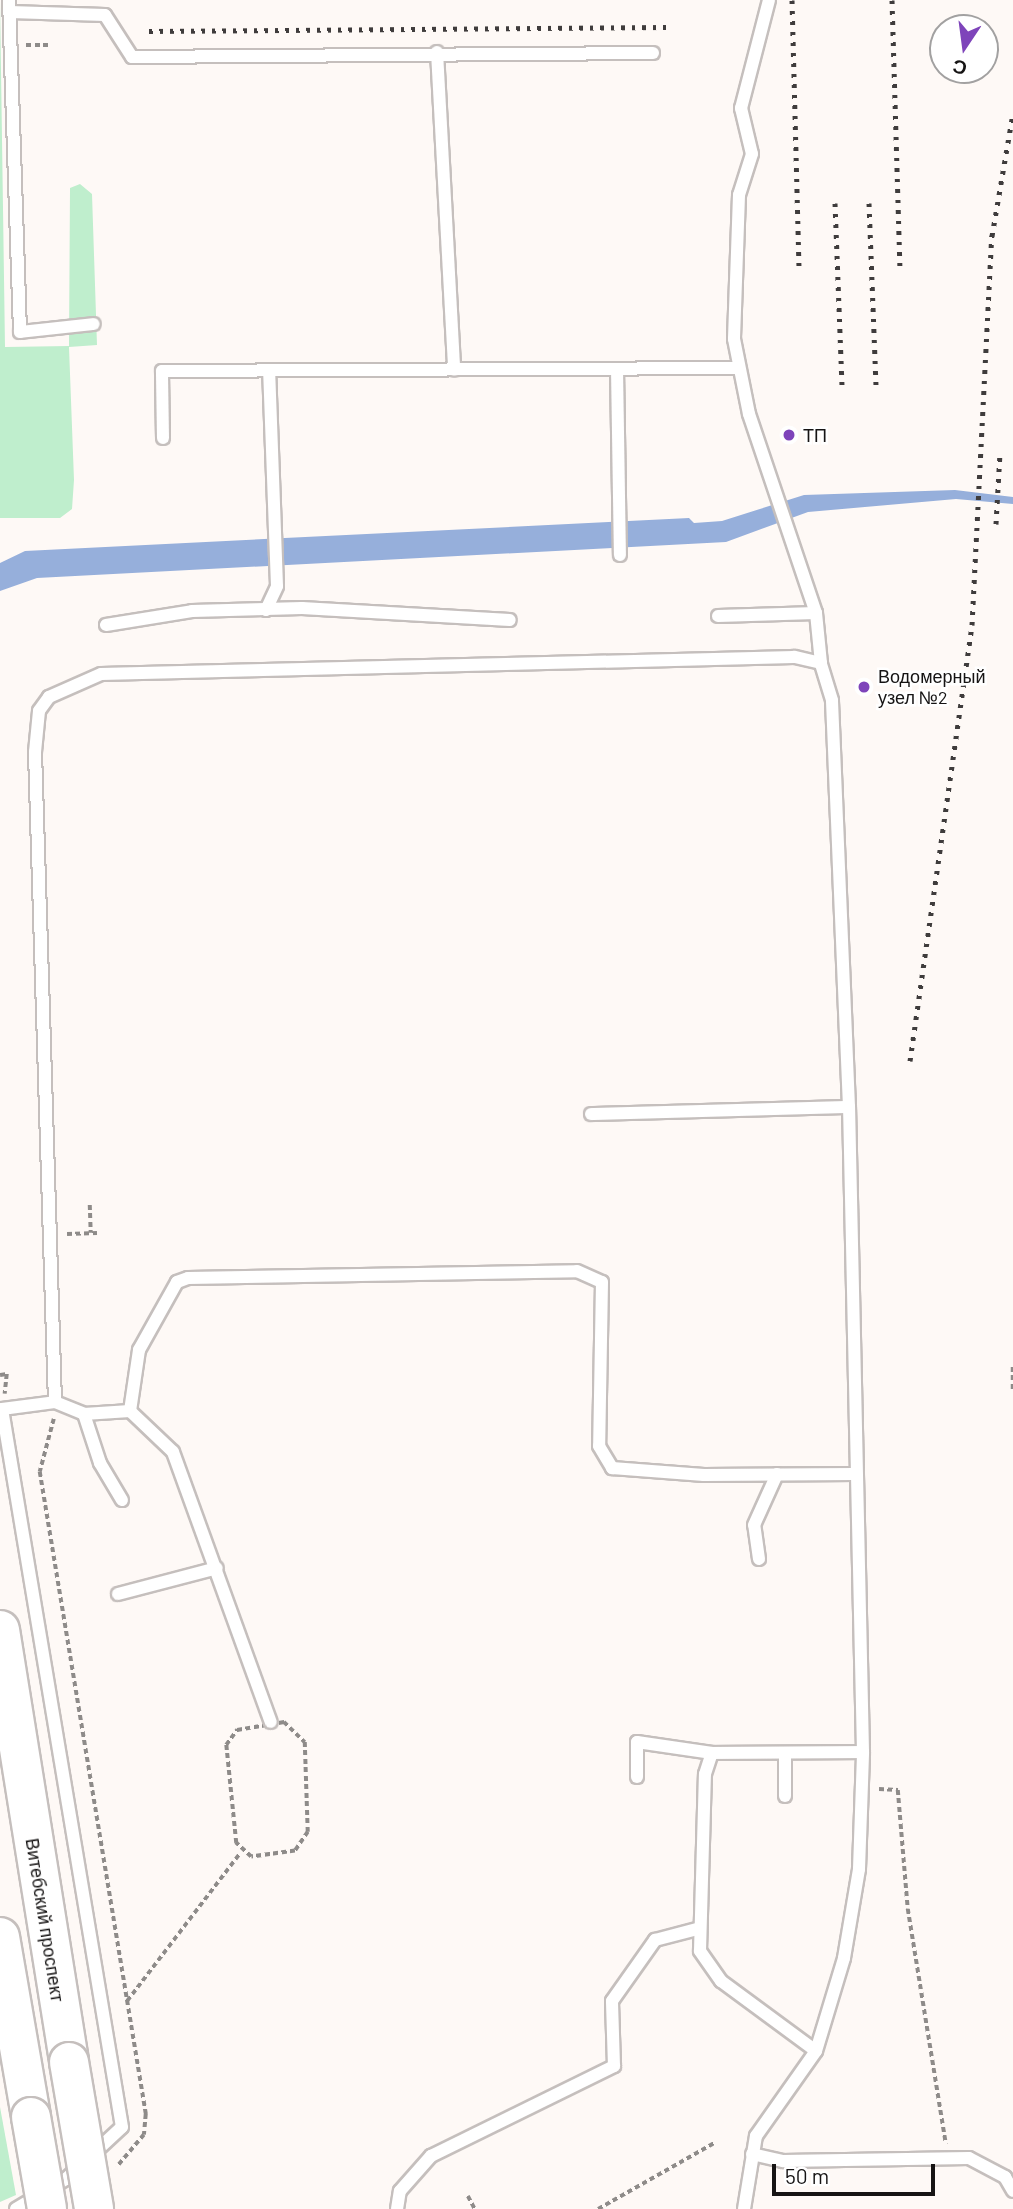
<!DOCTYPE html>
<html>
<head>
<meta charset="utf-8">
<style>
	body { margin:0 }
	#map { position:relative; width:1013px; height:2209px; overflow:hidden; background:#fef9f6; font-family:Barlow,sans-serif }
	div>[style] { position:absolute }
	.green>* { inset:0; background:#bfeecd }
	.water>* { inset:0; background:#96afdb }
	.path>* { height:3.5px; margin-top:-1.75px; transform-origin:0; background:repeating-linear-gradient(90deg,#8e8b89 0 5px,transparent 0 8.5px) }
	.roads { filter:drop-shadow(2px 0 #c5bfbd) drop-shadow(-2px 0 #c5bfbd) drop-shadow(0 2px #c5bfbd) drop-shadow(0 -2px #c5bfbd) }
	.lane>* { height:12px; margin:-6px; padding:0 6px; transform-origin:6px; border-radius:6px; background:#fff }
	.primary>* { height:38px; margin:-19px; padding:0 19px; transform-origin:19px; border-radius:19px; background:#fff }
	.rail>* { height:5px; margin-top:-2.5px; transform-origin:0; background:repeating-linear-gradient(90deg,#3f3c3c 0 3.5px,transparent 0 10.5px) }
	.bridges { filter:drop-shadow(2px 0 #c5bfbd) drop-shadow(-2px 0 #c5bfbd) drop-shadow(0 2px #c5bfbd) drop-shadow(0 -2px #c5bfbd) }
	.primary-bridge>* { height:38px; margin:-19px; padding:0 19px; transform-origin:19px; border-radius:19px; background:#fff }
	.dots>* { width:19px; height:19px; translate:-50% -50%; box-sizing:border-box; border:4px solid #fff; border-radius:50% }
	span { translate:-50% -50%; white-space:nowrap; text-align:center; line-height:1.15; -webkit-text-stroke:5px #fff; paint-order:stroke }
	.poi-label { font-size:18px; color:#161414 }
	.left { translate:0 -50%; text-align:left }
	.street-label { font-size:18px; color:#161414 }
	.north { position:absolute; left:929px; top:14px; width:70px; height:70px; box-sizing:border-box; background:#fff; border:2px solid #a2a1a1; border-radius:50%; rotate:193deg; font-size:19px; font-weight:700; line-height:28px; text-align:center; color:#161414 }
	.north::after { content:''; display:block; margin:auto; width:24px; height:32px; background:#7e44ba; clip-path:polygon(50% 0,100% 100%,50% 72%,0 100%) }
	.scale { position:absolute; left:772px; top:2164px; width:163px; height:32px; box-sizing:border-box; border:4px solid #161414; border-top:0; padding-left:9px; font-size:21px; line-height:24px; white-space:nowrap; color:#161414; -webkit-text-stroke:5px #fff; paint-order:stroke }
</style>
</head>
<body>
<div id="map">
	<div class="green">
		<i style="clip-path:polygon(0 0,5px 347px,69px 346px,70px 188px,80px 184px,92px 194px,97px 345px,69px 347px,74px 480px,72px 509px,60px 518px,0 518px)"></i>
		<i style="clip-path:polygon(0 2107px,16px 2195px,0 2202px)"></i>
	</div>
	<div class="water">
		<i style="clip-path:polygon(955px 490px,1013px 497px,1013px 504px,956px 499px,808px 512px,726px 542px,37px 578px,0 591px,0 563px,25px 551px,689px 518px,694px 523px,722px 521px,804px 495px)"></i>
	</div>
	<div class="path">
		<i style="left:26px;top:45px;width:22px"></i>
		<i style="left:90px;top:1205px;width:28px;rotate:88deg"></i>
		<i style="left:67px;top:1234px;width:30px;rotate:-2deg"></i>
		<i style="left:1013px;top:1367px;width:23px;rotate:90deg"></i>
		<i style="left:0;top:1375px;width:7px;rotate:-8deg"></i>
		<i style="left:7px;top:1374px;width:20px;rotate:96deg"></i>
		<i style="left:54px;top:1419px;width:55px;rotate:104.8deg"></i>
		<i style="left:40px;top:1472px;width:651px;rotate:80.62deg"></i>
		<i style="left:146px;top:2114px;width:21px;rotate:95deg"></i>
		<i style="left:144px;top:2135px;width:42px;rotate:130.2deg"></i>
		<i style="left:284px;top:1722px;width:29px;rotate:44deg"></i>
		<i style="left:305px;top:1742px;width:90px;rotate:88.1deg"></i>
		<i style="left:308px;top:1832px;width:23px;rotate:124deg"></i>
		<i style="left:295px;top:1851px;width:44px;rotate:172.2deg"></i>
		<i style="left:251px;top:1857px;width:21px;rotate:-137deg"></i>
		<i style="left:236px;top:1843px;width:99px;rotate:-95.8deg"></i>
		<i style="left:226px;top:1745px;width:19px;rotate:-54deg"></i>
		<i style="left:237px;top:1730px;width:48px;rotate:-9.7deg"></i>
		<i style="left:879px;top:1789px;width:19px;rotate:3deg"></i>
		<i style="left:898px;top:1790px;width:119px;rotate:85.2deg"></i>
		<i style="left:908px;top:1909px;width:238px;rotate:80.8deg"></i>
		<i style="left:127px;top:2001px;width:186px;rotate:-52.6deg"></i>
		<i style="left:468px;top:2196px;width:15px;rotate:62deg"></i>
		<i style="left:598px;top:2209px;width:133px;rotate:-29.6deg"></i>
	</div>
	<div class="roads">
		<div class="lane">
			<i style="left:9px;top:0;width:332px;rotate:88.1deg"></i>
			<i style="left:20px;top:332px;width:74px;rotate:-6.2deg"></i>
			<i style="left:769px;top:0;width:112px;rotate:104.5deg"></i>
			<i style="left:741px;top:108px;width:47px;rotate:76.6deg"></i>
			<i style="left:752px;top:154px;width:43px;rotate:107.6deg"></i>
			<i style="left:739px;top:195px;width:144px;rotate:92deg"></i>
			<i style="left:734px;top:339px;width:76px;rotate:78.7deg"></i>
			<i style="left:749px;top:414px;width:210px;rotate:71.4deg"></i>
			<i style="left:816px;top:613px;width:50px;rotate:84.3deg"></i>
			<i style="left:10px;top:12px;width:95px;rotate:1.8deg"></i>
			<i style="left:105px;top:15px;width:50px;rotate:57.3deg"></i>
			<i style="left:132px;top:57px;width:521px;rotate:-0.44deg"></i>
			<i style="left:437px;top:52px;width:318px;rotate:86.9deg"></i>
			<i style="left:617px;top:369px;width:186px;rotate:89.1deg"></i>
			<i style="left:163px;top:438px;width:67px;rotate:-90.9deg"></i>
			<i style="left:162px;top:371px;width:575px;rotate:-0.3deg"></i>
			<i style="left:266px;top:610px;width:26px;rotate:-65deg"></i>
			<i style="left:277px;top:586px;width:214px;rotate:-92.1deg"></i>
			<i style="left:718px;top:616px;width:98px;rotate:-1.8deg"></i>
			<i style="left:106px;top:625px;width:87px;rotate:-9.2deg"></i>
			<i style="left:192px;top:611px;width:110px;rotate:-1.6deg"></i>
			<i style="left:302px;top:608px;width:208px;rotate:3.3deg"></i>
			<i style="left:591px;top:1114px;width:258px;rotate:-1.6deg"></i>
			<i style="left:130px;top:1411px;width:59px;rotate:43.6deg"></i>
			<i style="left:173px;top:1452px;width:287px;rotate:70.1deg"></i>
			<i style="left:84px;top:1414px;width:52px;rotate:71.9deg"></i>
			<i style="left:100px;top:1463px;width:43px;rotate:59.3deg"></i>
			<i style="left:759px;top:1559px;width:34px;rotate:-98deg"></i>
			<i style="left:754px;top:1525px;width:56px;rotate:-65.7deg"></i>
			<i style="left:118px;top:1594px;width:102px;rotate:-14.7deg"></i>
			<i style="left:637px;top:1777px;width:35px;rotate:-90deg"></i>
			<i style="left:637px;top:1742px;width:76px;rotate:8.3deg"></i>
			<i style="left:785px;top:1796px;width:43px;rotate:-90deg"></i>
			<i style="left:816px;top:2051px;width:118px;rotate:-143.6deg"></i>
			<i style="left:721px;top:1981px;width:37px;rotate:-125deg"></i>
			<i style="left:700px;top:1951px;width:177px;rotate:-88.4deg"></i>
			<i style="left:705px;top:1774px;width:22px;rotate:-72deg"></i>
			<i style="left:712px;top:1753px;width:151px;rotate:-0.4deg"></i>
			<i style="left:752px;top:2154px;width:32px;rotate:13deg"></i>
			<i style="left:783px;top:2161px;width:186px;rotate:-0.9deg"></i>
			<i style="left:969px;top:2158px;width:41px;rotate:27.8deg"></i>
			<i style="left:1005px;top:2177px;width:16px;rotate:60deg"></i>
			<i style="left:16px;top:2209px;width:58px;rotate:-31deg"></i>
			<i style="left:66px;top:2179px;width:76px;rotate:-42.9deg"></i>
			<i style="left:122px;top:2127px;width:728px;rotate:-99.49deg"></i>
			<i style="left:2px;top:1409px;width:53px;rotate:-7.5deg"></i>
			<i style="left:397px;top:2209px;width:18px;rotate:-81deg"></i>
			<i style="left:400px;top:2191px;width:47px;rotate:-48.5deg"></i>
			<i style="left:431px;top:2156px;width:204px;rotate:-26.2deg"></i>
			<i style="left:614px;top:2066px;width:65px;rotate:-91.8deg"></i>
			<i style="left:612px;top:2001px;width:75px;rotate:-54.8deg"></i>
			<i style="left:655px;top:1940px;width:43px;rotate:-14.7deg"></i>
			<i style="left:744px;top:2209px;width:74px;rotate:-80.7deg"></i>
			<i style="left:756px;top:2136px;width:104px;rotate:-54.8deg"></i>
			<i style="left:816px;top:2051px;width:97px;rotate:-73.2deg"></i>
			<i style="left:844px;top:1958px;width:90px;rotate:-80.4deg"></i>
			<i style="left:859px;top:1869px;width:117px;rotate:-88deg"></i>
			<i style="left:863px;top:1752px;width:645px;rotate:-91.24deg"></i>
			<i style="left:849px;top:1107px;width:407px;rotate:-92.4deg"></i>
			<i style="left:832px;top:700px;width:39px;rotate:-107deg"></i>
			<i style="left:821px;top:663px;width:28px;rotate:-167deg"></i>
			<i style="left:794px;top:657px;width:693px;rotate:178.59deg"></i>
			<i style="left:101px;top:674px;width:57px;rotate:156.1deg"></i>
			<i style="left:49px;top:697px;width:17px;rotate:126deg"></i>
			<i style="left:39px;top:711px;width:41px;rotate:95.6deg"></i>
			<i style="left:35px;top:752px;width:650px;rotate:88.24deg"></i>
			<i style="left:55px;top:1402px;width:31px;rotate:22deg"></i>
			<i style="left:84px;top:1414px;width:46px;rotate:-3.7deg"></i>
			<i style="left:130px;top:1411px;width:62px;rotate:-81.6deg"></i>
			<i style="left:139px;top:1350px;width:78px;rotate:-60.8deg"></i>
			<i style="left:177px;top:1282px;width:12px;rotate:-20deg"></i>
			<i style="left:188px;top:1278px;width:389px;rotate:-1deg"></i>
			<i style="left:577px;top:1271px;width:27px;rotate:24deg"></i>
			<i style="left:602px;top:1282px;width:164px;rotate:91deg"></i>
			<i style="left:599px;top:1446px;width:26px;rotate:59deg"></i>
			<i style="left:612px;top:1468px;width:92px;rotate:4.4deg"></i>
			<i style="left:704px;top:1475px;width:150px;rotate:-0.4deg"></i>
		</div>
		<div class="primary">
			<i style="left:0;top:1630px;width:437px;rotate:80.9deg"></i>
			<i style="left:0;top:1937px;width:183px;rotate:80.2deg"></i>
		</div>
	</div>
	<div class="rail">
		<i style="left:792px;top:0;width:272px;rotate:88.5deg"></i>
		<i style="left:892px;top:0;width:271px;rotate:88.3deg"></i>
		<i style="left:149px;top:31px;width:517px;rotate:-0.44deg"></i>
		<i style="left:835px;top:203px;width:182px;rotate:87.8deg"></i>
		<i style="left:869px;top:203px;width:182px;rotate:87.8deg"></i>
		<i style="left:996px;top:524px;width:72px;rotate:-86.8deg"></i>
		<i style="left:910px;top:1061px;width:440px;rotate:-81.9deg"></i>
		<i style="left:972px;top:625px;width:390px;rotate:-87.1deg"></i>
		<i style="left:992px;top:236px;width:125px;rotate:-80.3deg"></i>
	</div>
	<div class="bridges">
		<div class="primary-bridge">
			<i style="left:69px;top:2062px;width:149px;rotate:80.3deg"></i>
			<i style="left:31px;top:2117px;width:93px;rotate:80.1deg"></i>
		</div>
	</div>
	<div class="dots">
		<i style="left:789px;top:435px;background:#7e44ba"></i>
		<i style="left:864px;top:687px;background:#7e44ba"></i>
	</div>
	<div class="poi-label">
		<span class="left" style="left:803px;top:435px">ТП</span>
		<span class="left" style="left:878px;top:687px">Водомерный<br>узел №2</span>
	</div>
	<div class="street-label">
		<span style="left:45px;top:1920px;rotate:81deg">Витебский проспект</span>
	</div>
	<div class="north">С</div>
	<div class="scale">50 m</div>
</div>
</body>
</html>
